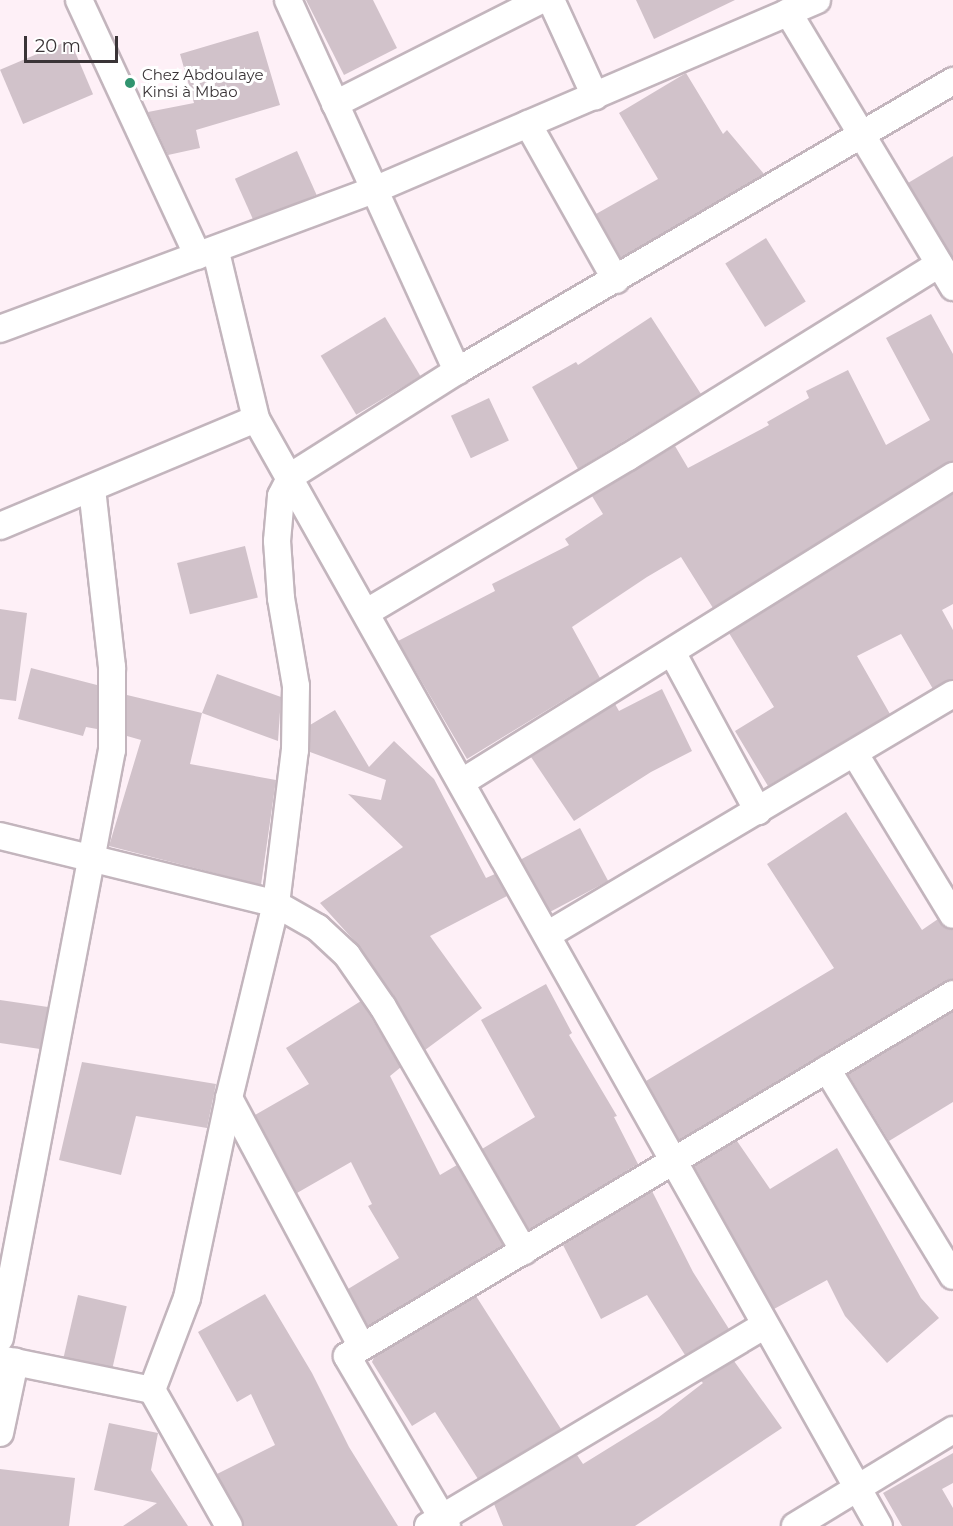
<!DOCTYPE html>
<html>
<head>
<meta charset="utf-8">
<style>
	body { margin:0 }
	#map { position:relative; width:953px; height:1526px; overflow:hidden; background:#fef0f7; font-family:Montserrat,sans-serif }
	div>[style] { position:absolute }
	.building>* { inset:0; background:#d1c2ca; transform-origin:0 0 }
	.roads { filter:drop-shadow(2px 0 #c3b5bd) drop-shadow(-2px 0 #c3b5bd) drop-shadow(0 2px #c3b5bd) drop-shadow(0 -2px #c3b5bd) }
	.minor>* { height:26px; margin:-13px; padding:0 13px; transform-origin:13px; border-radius:13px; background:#fff }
	.dots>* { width:16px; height:16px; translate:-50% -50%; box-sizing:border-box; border:3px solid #fff; border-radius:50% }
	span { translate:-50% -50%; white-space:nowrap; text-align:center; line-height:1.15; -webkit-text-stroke:6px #fff; paint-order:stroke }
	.poi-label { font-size:15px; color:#3a3437 }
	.left { translate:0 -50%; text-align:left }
	.scale { position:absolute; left:24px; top:36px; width:94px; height:27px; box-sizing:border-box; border:3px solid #3a3437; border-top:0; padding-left:8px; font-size:18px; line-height:21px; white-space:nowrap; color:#3a3437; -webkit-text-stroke:4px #fff; paint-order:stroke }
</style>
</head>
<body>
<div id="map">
	<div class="building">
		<i style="clip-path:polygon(306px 0,373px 0,397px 48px,344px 75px)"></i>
		<i style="clip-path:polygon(636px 0,735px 0,654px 39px)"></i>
		<i style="clip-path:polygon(258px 31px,280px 105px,196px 130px,200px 148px,168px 155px,148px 112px,194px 103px,180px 54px)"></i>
		<i style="left:70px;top:40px;width:59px;height:76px;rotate:67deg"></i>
		<i style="clip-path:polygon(686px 73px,723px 134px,727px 130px,764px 174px,621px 258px,596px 214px,658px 179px,619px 113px)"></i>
		<i style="left:297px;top:151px;width:48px;height:68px;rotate:66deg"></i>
		<i style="clip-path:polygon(953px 156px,953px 258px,908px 183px)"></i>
		<i style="left:766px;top:238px;width:75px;height:48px;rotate:58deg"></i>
		<i style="clip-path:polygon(931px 314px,953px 354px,953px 461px,713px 608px,681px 557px,647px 577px,572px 627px,600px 678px,467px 759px,398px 641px,495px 591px,492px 584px,569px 545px,565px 539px,603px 514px,592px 496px,675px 446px,688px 468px,769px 425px,767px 422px,809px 398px,806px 391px,848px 370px,886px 445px,930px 420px,886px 338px)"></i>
		<i style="left:385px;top:317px;width:69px;height:75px;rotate:59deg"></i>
		<i style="clip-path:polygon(651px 317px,701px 394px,578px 469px,532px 387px,576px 362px,578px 365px)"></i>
		<i style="left:489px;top:398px;width:47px;height:42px;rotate:65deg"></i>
		<i style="clip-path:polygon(953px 494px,953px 604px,942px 610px,953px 630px,953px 679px,933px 689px,901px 634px,857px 656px,890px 714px,768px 786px,735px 731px,774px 707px,729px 633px)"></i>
		<i style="left:245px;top:546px;width:53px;height:70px;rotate:76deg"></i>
		<i style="clip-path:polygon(0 609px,27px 613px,16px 701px,0 699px)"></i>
		<i style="clip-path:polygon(31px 668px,97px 685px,97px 729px,86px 727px,83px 736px,18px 719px)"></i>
		<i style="clip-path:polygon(217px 674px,281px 697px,278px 741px,202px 713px)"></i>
		<i style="clip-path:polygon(662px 689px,692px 751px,651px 772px,574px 821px,531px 757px,615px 704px,619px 711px)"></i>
		<i style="clip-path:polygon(127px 695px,202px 713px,190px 764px,276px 780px,261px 885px,109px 846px,141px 740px,127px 736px)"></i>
		<i style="clip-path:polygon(335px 710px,369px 767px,394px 741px,434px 779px,486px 878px,495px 874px,507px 896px,430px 936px,482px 1008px,425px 1050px,359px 946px,320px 903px,403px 847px,348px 794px,381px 800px,386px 780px,310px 752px,310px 725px)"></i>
		<i style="clip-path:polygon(846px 812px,922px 930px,938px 919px,953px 930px,953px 979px,679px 1140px,646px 1081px,834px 968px,767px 864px)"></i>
		<i style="left:580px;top:828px;width:60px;height:67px;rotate:62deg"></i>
		<i style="clip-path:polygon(546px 984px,572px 1033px,569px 1035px,617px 1116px,614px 1117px,638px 1164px,529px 1230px,482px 1149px,535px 1117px,481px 1020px)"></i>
		<i style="clip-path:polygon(0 1000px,48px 1007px,40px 1049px,0 1043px)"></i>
		<i style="clip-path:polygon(361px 1001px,401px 1067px,390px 1076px,440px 1175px,457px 1165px,503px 1245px,368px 1326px,348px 1289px,399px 1258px,368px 1206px,372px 1204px,351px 1162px,297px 1193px,255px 1115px,309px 1084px,286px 1048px)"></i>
		<i style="clip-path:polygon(953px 1011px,953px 1102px,889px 1141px,848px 1074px)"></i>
		<i style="clip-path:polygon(82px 1062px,216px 1084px,207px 1128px,136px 1116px,121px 1175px,59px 1160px)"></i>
		<i style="clip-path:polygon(737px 1141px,770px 1189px,837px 1148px,921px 1298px,939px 1318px,887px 1363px,845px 1316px,827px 1280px,774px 1309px,694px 1166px)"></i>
		<i style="clip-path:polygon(652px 1191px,693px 1272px,729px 1329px,685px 1355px,647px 1295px,601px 1319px,563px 1245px)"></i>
		<i style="clip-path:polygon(265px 1294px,312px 1373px,349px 1447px,398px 1526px,244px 1526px,217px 1474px,275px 1445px,251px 1394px,237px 1402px,198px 1332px)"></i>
		<i style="left:78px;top:1295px;width:50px;height:64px;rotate:13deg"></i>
		<i style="clip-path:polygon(476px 1296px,561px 1429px,478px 1479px,435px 1412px,412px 1426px,372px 1362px,374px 1357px)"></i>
		<i style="clip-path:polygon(734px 1361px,782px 1428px,635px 1526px,503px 1526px,494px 1504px,577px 1455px,583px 1464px,659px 1417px,703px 1383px,701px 1381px)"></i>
		<i style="clip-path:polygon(109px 1423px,158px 1433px,151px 1470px,188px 1526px,123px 1526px,157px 1503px,94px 1490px)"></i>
		<i style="clip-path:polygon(953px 1453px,953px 1483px,942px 1489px,953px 1508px,953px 1526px,902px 1526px,883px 1493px)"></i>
		<i style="clip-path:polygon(0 1469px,75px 1478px,69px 1526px,0 1526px)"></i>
	</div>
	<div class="roads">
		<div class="minor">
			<i style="left:79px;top:0;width:282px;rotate:65.1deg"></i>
			<i style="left:288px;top:0;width:408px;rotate:65.5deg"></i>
			<i style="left:551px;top:0;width:106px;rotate:65.4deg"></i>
			<i style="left:788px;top:12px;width:321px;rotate:59deg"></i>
			<i style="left:335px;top:104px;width:231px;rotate:-26.8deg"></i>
			<i style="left:528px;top:124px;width:179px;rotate:60.6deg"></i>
			<i style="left:216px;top:252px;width:172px;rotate:76.5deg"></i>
			<i style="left:256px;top:419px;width:1270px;rotate:60.63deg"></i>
			<i style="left:0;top:329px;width:399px;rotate:-20.4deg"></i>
			<i style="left:374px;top:190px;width:482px;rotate:-23.2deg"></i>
			<i style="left:0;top:526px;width:277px;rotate:-22.7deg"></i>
			<i style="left:367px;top:612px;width:304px;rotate:-30.7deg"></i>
			<i style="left:628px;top:457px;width:366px;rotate:-31.8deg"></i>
			<i style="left:672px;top:652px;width:181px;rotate:61.6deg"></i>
			<i style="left:855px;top:754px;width:188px;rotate:58.7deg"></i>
			<i style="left:462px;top:782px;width:579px;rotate:-31.93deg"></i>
			<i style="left:0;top:836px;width:284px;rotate:13.8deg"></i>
			<i style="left:276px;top:904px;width:48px;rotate:29.7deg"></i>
			<i style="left:318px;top:928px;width:40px;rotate:43deg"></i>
			<i style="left:347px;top:955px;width:63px;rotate:55.3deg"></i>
			<i style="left:383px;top:1007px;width:282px;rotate:60deg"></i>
			<i style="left:547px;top:935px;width:472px;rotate:-30.7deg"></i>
			<i style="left:827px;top:1069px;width:242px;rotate:58.7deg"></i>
			<i style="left:229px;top:1098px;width:282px;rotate:61.9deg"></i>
			<i style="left:0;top:1338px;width:599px;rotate:-79.22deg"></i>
			<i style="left:112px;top:750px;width:83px;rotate:-90deg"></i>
			<i style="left:112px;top:667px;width:178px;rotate:-96.4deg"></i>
			<i style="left:0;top:1359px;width:155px;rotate:11.5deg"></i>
			<i style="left:152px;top:1390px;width:156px;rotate:60.5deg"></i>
			<i style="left:152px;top:1390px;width:98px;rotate:-69.2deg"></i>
			<i style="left:187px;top:1298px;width:204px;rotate:-78.1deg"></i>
			<i style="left:229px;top:1098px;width:200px;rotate:-76.4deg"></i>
			<i style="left:276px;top:904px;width:155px;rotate:-83deg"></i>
			<i style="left:295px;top:750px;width:64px;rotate:-89.1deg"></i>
			<i style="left:296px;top:686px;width:89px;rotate:-99.7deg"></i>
			<i style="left:281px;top:598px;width:57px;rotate:-94deg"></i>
			<i style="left:277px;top:541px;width:45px;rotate:-84.9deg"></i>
			<i style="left:281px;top:496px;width:22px;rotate:-63deg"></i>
			<i style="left:291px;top:476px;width:196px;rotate:-32.3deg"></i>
			<i style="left:457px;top:371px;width:575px;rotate:-30.31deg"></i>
			<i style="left:0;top:1433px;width:73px;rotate:-78.1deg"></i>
			<i style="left:428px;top:1526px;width:392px;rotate:-30.8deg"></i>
			<i style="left:447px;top:1526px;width:197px;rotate:-120.5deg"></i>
			<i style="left:347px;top:1356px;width:706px;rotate:-30.85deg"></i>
			<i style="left:795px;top:1526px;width:185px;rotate:-31.3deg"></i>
		</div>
	</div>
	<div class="dots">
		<i style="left:130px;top:83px;background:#31946f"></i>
	</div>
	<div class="poi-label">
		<span class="left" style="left:142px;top:83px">Chez Abdoulaye<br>Kinsi à Mbao</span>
	</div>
	<div class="scale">20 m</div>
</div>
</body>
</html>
